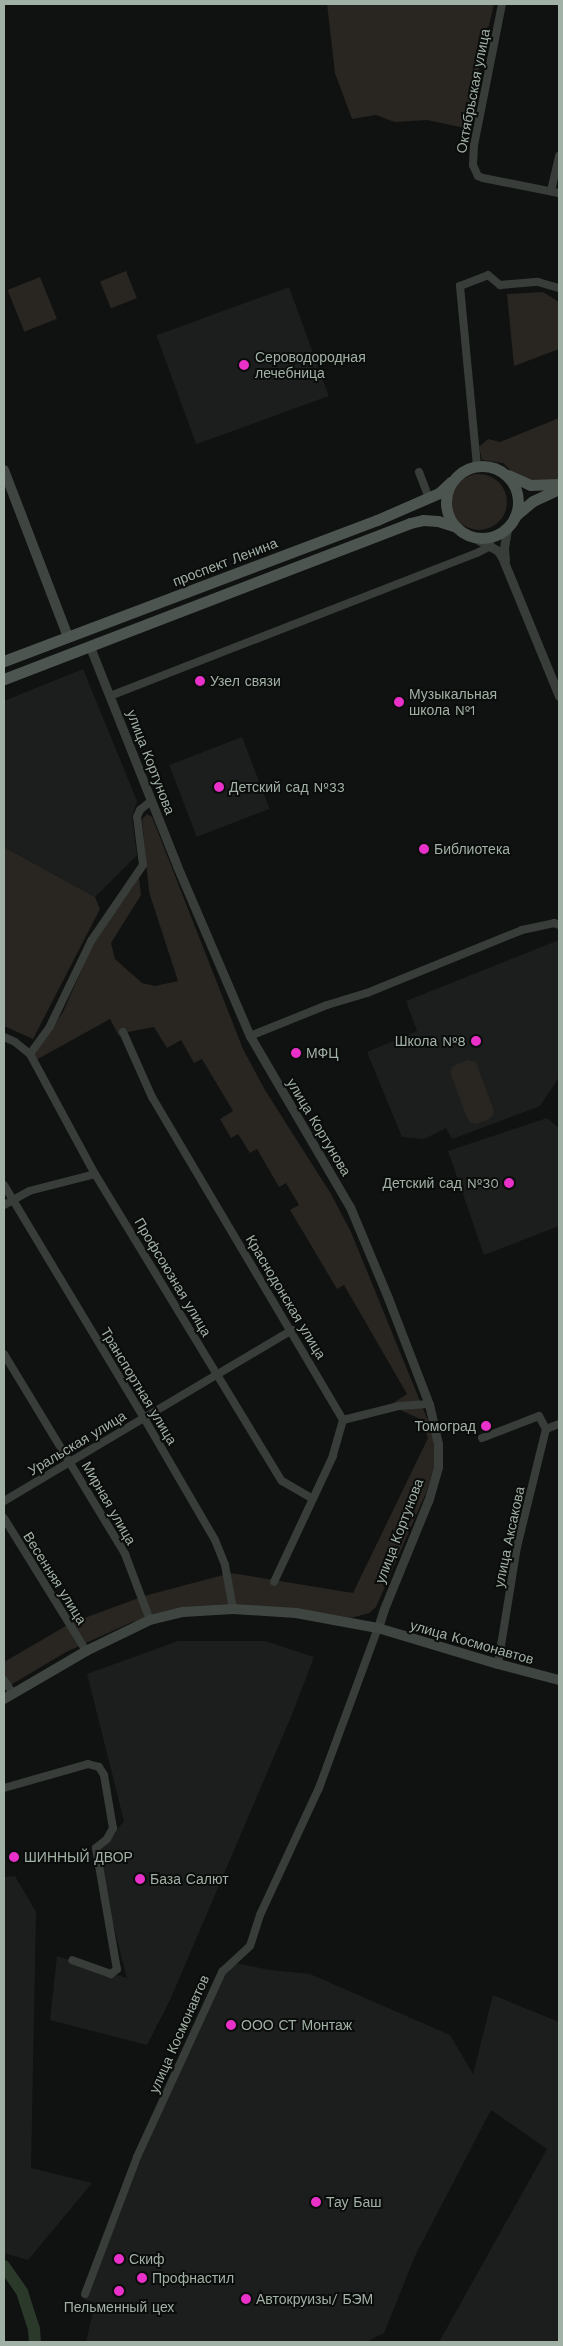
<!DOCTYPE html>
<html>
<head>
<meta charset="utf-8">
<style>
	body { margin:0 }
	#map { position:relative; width:563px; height:2346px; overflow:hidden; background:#101111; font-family:"Work Sans",sans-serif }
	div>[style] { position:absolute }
	.built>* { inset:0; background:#1c1e1d; transform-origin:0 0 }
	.green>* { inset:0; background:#292621; transform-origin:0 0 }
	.round { border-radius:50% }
	.river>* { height:12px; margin:-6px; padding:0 6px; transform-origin:6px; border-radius:6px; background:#2b392a }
	.minor>* { height:8px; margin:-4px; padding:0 4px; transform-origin:4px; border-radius:4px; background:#383d3a }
	.tertiary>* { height:9px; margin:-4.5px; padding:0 4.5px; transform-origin:4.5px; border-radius:4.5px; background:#383d3a }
	.secondary>* { height:10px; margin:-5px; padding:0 5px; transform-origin:5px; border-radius:5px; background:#3f4641 }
	.primary>* { height:11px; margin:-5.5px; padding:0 5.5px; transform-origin:5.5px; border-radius:5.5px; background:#4d5550 }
	.primary>.ring { margin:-5.5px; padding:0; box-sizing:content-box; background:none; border:11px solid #4d5550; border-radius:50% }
	.dots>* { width:14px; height:14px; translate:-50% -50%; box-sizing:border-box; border:2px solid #0b0c0c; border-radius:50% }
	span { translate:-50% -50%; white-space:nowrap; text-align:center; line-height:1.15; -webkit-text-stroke:4px #0b0c0c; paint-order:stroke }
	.street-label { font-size:14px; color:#a2b1a5 }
	.poi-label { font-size:14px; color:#a2b1a5 }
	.left { translate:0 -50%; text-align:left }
	.right { translate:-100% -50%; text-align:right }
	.frame { position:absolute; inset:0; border:5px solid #a2b1a5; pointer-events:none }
</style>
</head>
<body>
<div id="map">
	<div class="built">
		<i style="left:289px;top:287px;width:116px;height:141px;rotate:70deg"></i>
		<i style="clip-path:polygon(83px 669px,137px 801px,132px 817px,137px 855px,95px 897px,4px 847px,4px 701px)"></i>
		<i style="left:242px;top:737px;width:77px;height:78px;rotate:69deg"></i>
		<i style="clip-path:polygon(559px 940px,559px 1077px,540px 1106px,452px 1139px,446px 1128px,424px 1139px,402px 1137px,367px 1052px,417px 1031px,406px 1001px)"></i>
		<i style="clip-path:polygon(547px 1118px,559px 1128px,559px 1226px,484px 1255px,448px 1151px)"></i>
		<i style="clip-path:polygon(178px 1641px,265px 1641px,314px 1657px,293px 1712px,170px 2000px,147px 2045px,50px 2020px,57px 1956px,127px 1978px,95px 1855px,124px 1821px,87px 1674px)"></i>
		<i style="clip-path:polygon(15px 1876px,36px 1912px,31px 2168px,92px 2183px,28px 2260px,4px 2253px,4px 1877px)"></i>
		<i style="clip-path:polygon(230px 1962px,270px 1970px,310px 1974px,450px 2035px,473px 2074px,493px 1995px,559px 2022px,559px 2342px,439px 2342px,547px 2149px,491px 2110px,415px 2256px,384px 2333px,366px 2342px,86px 2342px,95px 2303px,83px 2299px,145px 2149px)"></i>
	</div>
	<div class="green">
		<i style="clip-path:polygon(327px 4px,494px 4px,465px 128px,427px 120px,395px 122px,376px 115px,352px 119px,335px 73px)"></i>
		<i style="left:126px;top:271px;width:29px;height:28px;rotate:68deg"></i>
		<i style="left:40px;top:277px;width:45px;height:35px;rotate:68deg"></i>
		<i style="clip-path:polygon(543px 292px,559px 302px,559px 349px,514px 366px,507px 294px)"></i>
		<i style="clip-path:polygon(559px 418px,559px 481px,537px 483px,517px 477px,503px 463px,482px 460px,479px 447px,488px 439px,500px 442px)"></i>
		<i class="round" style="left:451px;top:474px;width:56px;height:56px"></i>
		<i style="clip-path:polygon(147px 814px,152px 817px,243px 1049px,265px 1090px,331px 1194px,351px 1232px,433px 1433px,435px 1464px,426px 1493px,376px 1607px,369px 1613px,351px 1618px,297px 1609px,161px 1613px,130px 1623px,66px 1652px,4px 1689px,4px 1662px,71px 1623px,144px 1596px,231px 1573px,353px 1593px,428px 1438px,422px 1420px,390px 1405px,407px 1394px,344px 1285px,337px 1289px,290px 1210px,299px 1205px,286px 1183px,279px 1187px,257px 1149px,250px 1153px,238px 1134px,231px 1138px,220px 1119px,233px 1111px,202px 1059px,194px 1063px,181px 1040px,167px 1048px,154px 1027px,128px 1032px,119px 1036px,110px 1019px,36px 1060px,33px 1055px,63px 1012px,93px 944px,139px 878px,141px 895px,111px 943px,115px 959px,142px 983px,155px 986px,178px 981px,149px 892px,142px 819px)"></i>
		<i style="clip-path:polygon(4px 847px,95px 897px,100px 909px,33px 1039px,4px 1026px)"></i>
		<i style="clip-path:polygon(468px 1060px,476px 1062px,494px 1111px,493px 1115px,488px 1120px,475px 1124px,470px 1122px,466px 1115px,450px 1072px,453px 1066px)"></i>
	</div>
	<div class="river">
		<i style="left:4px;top:2266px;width:32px;rotate:55deg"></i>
		<i style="left:22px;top:2292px;width:39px;rotate:72deg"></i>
		<i style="left:34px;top:2329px;width:13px;rotate:86deg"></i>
	</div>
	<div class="minor">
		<i style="left:502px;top:4px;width:144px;rotate:101.2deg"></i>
		<i style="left:474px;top:145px;width:20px;rotate:93deg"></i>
		<i style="left:473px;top:165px;width:12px;rotate:66deg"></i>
		<i style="left:478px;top:176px;width:5px;rotate:22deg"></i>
		<i style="left:483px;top:178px;width:77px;rotate:11.2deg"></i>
		<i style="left:551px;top:191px;width:36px;rotate:-77deg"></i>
		<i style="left:477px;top:466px;width:181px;rotate:-95.4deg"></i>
		<i style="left:460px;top:286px;width:30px;rotate:-21deg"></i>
		<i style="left:488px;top:275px;width:16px;rotate:40deg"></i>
		<i style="left:500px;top:285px;width:38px;rotate:-5deg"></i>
		<i style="left:538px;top:282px;width:22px;rotate:16deg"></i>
		<i style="left:419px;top:472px;width:28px;rotate:69deg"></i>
		<i style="left:110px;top:696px;width:394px;rotate:-21.3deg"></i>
		<i style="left:477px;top:553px;width:16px;rotate:-27deg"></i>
		<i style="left:123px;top:1032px;width:71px;rotate:66deg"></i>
		<i style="left:152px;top:1097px;width:375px;rotate:59.4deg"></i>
		<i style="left:343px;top:1420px;width:37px;rotate:106deg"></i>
		<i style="left:333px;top:1456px;width:139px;rotate:115.1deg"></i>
		<i style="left:250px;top:1036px;width:83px;rotate:-21.9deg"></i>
		<i style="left:327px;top:1005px;width:42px;rotate:-16.7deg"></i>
		<i style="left:367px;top:993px;width:167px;rotate:-22.1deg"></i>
		<i style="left:522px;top:930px;width:33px;rotate:-12deg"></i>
		<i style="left:554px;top:923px;width:5px;rotate:22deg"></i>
		<i style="left:4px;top:1037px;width:12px;rotate:24deg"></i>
		<i style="left:15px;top:1042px;width:19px;rotate:39deg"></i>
		<i style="left:30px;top:1054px;width:34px;rotate:-54deg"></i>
		<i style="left:50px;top:1026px;width:94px;rotate:-64.2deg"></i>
		<i style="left:91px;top:941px;width:92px;rotate:-55.6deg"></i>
		<i style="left:143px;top:865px;width:48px;rotate:-97.1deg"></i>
		<i style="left:137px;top:817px;width:8px;rotate:-67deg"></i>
		<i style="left:140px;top:810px;width:14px;rotate:-39deg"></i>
		<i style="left:30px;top:1054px;width:136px;rotate:61.6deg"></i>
		<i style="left:95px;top:1174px;width:359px;rotate:58.7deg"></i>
		<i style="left:282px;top:1481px;width:34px;rotate:30deg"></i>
		<i style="left:4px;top:1185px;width:272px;rotate:59deg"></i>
		<i style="left:144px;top:1418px;width:141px;rotate:59.8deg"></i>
		<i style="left:215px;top:1540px;width:27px;rotate:68deg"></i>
		<i style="left:225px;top:1565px;width:45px;rotate:79.7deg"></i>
		<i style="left:4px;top:1205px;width:29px;rotate:-29deg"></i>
		<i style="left:29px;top:1191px;width:68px;rotate:-14.4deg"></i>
		<i style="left:4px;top:1354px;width:234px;rotate:58.8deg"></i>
		<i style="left:125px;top:1554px;width:71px;rotate:69.3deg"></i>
		<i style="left:343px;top:1420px;width:58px;rotate:-14deg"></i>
		<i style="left:399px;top:1406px;width:30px;rotate:-4deg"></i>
		<i style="left:482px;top:1438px;width:61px;rotate:-21.1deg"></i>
		<i style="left:539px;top:1416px;width:15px;rotate:62deg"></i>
		<i style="left:4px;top:1501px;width:335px;rotate:-30.7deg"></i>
		<i style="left:4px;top:1518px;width:156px;rotate:58.3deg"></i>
		<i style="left:498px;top:1664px;width:119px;rotate:-80.8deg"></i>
		<i style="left:517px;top:1547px;width:122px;rotate:-76.2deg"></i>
		<i style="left:546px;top:1429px;width:14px;rotate:-21deg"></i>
		<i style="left:4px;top:1680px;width:17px;rotate:57deg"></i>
		<i style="left:4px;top:1788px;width:87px;rotate:-15.9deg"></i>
		<i style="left:88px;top:1764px;width:11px;rotate:15deg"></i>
		<i style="left:99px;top:1767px;width:9px;rotate:58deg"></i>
		<i style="left:104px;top:1775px;width:54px;rotate:80.4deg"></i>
		<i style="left:113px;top:1828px;width:13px;rotate:119deg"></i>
		<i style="left:107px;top:1839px;width:14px;rotate:141deg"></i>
		<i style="left:96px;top:1848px;width:123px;rotate:80.2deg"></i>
		<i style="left:117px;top:1969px;width:8px;rotate:140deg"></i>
		<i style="left:111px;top:1974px;width:41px;rotate:-160.3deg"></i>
		<i style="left:85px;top:2294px;width:147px;rotate:-69.2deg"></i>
		<i style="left:137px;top:2157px;width:204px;rotate:-65.3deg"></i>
		<i style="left:222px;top:1972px;width:38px;rotate:-43deg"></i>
		<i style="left:250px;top:1946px;width:33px;rotate:-72deg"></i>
		<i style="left:260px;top:1915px;width:140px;rotate:-65.1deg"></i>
		<i style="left:319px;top:1788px;width:171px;rotate:-69.8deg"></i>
	</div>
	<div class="tertiary">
		<i style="left:475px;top:538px;width:26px;rotate:29deg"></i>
		<i style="left:498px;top:551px;width:7px;rotate:56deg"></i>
		<i style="left:502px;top:557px;width:150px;rotate:67.7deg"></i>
		<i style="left:505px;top:560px;width:12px;rotate:-95deg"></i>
		<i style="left:504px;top:548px;width:20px;rotate:-81deg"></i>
		<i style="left:90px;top:647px;width:236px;rotate:68.3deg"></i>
		<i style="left:177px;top:866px;width:185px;rotate:66.8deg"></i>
		<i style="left:250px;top:1036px;width:198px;rotate:59.7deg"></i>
		<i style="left:350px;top:1207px;width:99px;rotate:67.3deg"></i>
		<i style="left:388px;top:1298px;width:114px;rotate:68.9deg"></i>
		<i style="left:429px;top:1404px;width:41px;rotate:77.3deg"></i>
		<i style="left:438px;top:1444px;width:23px;rotate:90deg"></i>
		<i style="left:438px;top:1467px;width:35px;rotate:106deg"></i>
		<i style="left:428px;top:1501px;width:117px;rotate:112.2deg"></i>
		<i style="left:384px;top:1609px;width:20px;rotate:108deg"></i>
	</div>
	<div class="secondary">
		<i style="left:4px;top:470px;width:179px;rotate:69deg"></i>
		<i style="left:4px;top:1699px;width:95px;rotate:-30.3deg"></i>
		<i style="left:86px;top:1651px;width:71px;rotate:-25.8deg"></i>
		<i style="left:150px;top:1620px;width:34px;rotate:-14deg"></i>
		<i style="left:183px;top:1612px;width:50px;rotate:-3.4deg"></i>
		<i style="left:233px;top:1609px;width:63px;rotate:3.6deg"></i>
		<i style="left:296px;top:1613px;width:83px;rotate:10.4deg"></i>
		<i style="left:378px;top:1628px;width:125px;rotate:16.7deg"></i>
		<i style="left:498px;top:1664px;width:63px;rotate:14.7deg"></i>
	</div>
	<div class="primary">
		<i class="ring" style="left:446px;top:466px;width:61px;height:61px"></i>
		<i style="left:508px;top:475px;width:24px;rotate:24deg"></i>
		<i style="left:530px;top:485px;width:29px;rotate:-2deg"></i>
		<i style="left:515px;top:516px;width:23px;rotate:-40deg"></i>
		<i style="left:533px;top:501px;width:29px;rotate:-25deg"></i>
		<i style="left:4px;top:661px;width:399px;rotate:-20.7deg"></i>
		<i style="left:377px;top:520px;width:68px;rotate:-23.5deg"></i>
		<i style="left:439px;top:493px;width:16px;rotate:-43deg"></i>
		<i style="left:4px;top:679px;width:435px;rotate:-21deg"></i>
		<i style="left:410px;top:523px;width:13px;rotate:-13deg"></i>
		<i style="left:423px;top:520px;width:15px;rotate:4deg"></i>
		<i style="left:438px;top:521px;width:19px;rotate:18deg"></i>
	</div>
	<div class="dots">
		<i style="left:244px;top:365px;background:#e930c8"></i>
		<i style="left:200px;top:681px;background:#e930c8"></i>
		<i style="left:399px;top:702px;background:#e930c8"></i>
		<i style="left:219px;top:787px;background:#e930c8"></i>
		<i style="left:424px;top:849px;background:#e930c8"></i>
		<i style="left:476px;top:1041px;background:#e930c8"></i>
		<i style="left:296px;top:1053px;background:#e930c8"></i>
		<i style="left:509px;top:1183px;background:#e930c8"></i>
		<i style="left:486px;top:1426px;background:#e930c8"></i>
		<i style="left:14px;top:1857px;background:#e930c8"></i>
		<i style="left:140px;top:1879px;background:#e930c8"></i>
		<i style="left:231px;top:2025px;background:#e930c8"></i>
		<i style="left:316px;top:2202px;background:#e930c8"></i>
		<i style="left:119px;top:2259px;background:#e930c8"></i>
		<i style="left:142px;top:2278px;background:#e930c8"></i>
		<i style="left:119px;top:2291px;background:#e930c8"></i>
		<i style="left:246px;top:2299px;background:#e930c8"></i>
	</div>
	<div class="street-label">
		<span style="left:473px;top:91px;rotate:-79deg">Октябрьская улица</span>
		<span style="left:225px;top:562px;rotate:-21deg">проспект Ленина</span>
		<span style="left:151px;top:762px;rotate:69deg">улица Кортунова</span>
		<span style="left:319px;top:1127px;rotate:59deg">улица Кортунова</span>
		<span style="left:173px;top:1277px;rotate:59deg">Профсоюзная улица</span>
		<span style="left:286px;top:1297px;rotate:59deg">Краснодонская улица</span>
		<span style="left:139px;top:1386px;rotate:59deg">Транспортная улица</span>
		<span style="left:77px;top:1443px;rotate:-31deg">Уральская улица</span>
		<span style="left:109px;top:1503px;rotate:60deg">Мирная улица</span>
		<span style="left:399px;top:1531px;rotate:-69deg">улица Кортунова</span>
		<span style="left:509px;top:1537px;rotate:-78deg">улица Аксакова</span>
		<span style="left:55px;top:1578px;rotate:58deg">Весенняя улица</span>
		<span style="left:472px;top:1642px;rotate:16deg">улица Космонавтов</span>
		<span style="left:179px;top:2034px;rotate:-66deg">улица Космонавтов</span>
	</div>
	<div class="poi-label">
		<span class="left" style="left:255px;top:365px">Сероводородная<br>лечебница</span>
		<span class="left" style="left:210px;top:681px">Узел связи</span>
		<span class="left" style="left:409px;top:702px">Музыкальная<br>школа №1</span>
		<span class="left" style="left:229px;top:787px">Детский сад №33</span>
		<span class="left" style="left:434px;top:849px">Библиотека</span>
		<span class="right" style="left:466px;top:1041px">Школа №8</span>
		<span class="left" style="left:306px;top:1053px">МФЦ</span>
		<span class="right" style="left:499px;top:1183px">Детский сад №30</span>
		<span class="right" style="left:476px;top:1426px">Томоград</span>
		<span class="left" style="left:24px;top:1857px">ШИННЫЙ ДВОР</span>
		<span class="left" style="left:150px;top:1879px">База Салют</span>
		<span class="left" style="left:241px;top:2025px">ООО СТ Монтаж</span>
		<span class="left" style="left:326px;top:2202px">Тау Баш</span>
		<span class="left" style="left:129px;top:2259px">Скиф</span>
		<span class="left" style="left:152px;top:2278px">Профнастил</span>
		<span class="left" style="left:256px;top:2299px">Автокруизы/ БЭМ</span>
		<span style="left:119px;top:2307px">Пельменный цех</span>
	</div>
	<div class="frame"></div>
</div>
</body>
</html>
